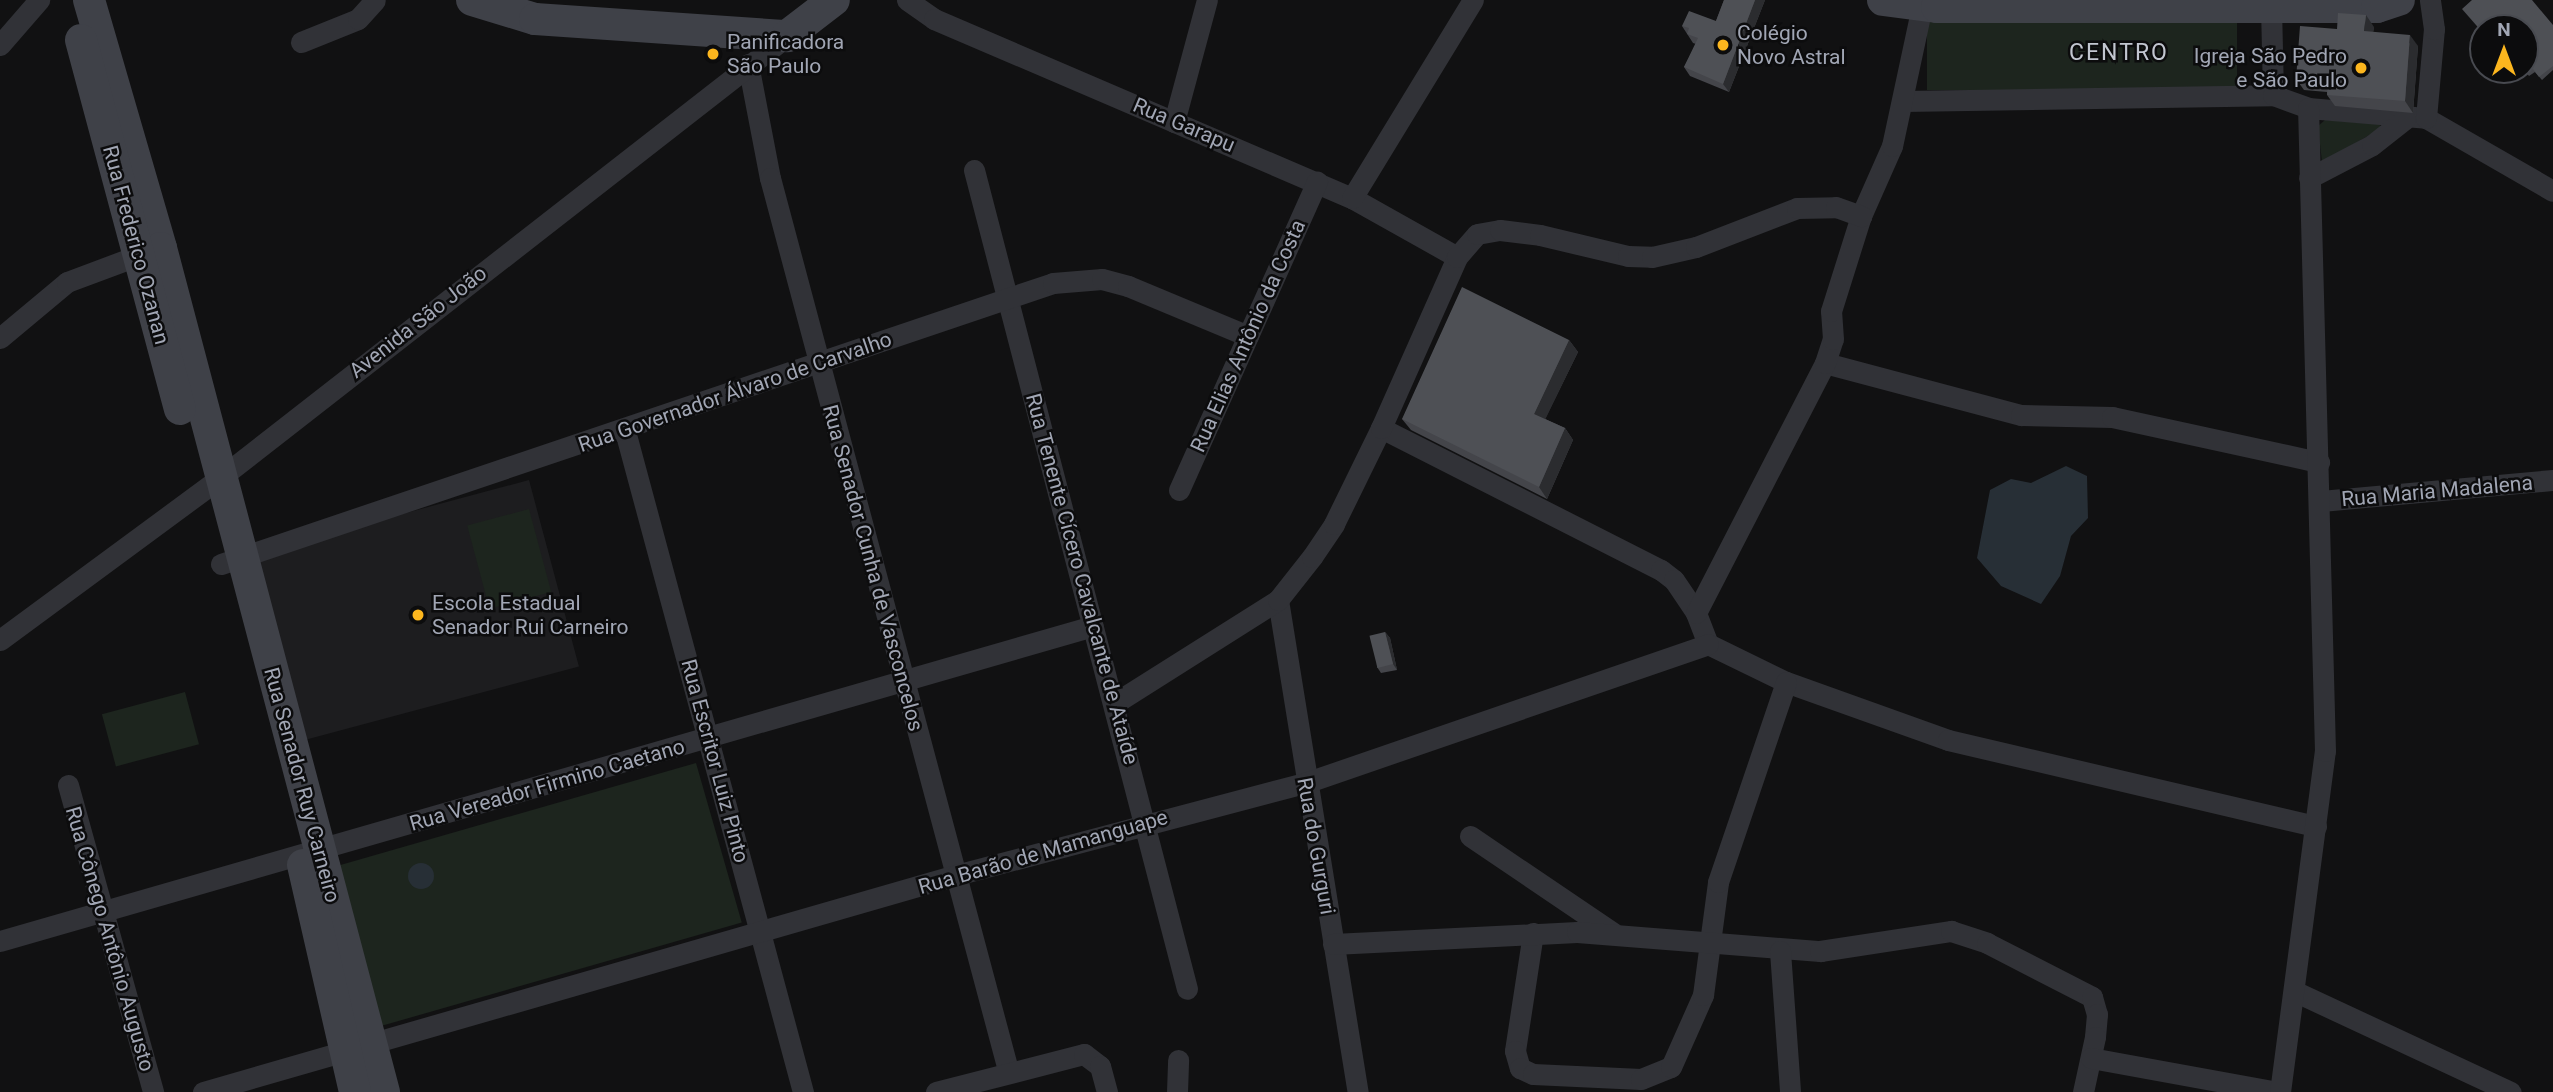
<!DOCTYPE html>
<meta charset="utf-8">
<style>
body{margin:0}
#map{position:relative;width:2553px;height:1092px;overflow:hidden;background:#111112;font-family:Roboto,sans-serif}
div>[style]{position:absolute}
.built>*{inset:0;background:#1d1d1f;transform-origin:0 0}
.green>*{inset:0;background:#1d251e;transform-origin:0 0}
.water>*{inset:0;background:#272f36}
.round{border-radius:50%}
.street>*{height:21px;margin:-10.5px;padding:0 10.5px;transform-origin:10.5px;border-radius:10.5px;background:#313237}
.secondary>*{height:32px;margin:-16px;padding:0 16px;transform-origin:16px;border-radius:16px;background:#3f4148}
.wall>*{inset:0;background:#44454a}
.shaded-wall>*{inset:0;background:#2b2c2f}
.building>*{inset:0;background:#4e5055;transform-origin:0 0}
.dots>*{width:19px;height:19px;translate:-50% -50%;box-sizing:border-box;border:4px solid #0c0c0d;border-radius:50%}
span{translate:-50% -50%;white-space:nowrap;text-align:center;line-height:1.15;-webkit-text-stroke:5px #0c0c0d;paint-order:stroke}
.poi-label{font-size:21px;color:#a1a6b4}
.left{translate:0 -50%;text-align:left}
.right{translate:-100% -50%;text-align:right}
.street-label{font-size:21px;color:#a1a6b4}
.neighbourhood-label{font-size:23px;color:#c2c6d0;letter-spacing:2px}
.north{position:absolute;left:2469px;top:14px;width:70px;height:70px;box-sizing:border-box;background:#0c0c0d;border:2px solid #484a50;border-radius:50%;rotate:0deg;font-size:19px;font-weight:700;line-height:28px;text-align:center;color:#a1a6b4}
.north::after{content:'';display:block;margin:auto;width:24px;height:32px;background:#fcb61e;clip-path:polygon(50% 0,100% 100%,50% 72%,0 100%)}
</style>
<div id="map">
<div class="built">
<i style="left:529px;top:480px;width:193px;height:283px;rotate:75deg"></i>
</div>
<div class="green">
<i style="left:2237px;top:13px;width:77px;height:310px;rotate:90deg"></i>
<i style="clip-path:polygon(2325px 120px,2379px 124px,2382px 128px,2322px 162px,2318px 126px)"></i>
<i style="left:529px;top:509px;width:86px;height:64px;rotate:75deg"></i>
<i style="left:185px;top:692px;width:54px;height:86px;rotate:75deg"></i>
<i style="left:696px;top:763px;width:166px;height:378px;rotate:74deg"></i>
</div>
<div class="water">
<i style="clip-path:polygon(2066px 466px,2087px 476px,2088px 518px,2071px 536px,2060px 576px,2041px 604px,2001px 586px,1977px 558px,1990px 490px,2011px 479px,2031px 483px)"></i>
<i class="round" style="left:408px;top:863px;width:26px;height:26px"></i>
</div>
<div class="street">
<i style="left:907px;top:0;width:33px;rotate:35deg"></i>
<i style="left:934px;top:19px;width:455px;rotate:23.2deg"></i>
<i style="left:1352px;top:198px;width:120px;rotate:29.3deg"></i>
<i style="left:2271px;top:6px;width:89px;rotate:88.7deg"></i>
<i style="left:301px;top:42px;width:61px;rotate:-22deg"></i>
<i style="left:358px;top:19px;width:25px;rotate:-48deg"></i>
<i style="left:0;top:45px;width:60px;rotate:-49.1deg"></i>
<i style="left:748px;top:64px;width:116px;rotate:79.1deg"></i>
<i style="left:770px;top:178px;width:923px;rotate:75.06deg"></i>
<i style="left:1903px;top:101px;width:370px;rotate:-0.9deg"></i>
<i style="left:2273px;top:95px;width:37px;rotate:20deg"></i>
<i style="left:2308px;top:108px;width:118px;rotate:4.8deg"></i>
<i style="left:2426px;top:118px;width:146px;rotate:29.9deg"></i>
<i style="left:2426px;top:118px;width:89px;rotate:-84.9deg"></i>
<i style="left:2434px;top:29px;width:29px;rotate:-98deg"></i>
<i style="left:1174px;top:122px;width:126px;rotate:-74.9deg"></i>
<i style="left:974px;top:170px;width:846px;rotate:75.42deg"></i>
<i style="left:2309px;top:178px;width:71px;rotate:-27.6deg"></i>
<i style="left:2372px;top:145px;width:42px;rotate:-38.2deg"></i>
<i style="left:1352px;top:198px;width:232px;rotate:-58.6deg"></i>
<i style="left:0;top:338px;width:87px;rotate:-39.9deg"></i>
<i style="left:67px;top:282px;width:89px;rotate:-20.5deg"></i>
<i style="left:1825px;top:363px;width:203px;rotate:14.9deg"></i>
<i style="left:2021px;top:415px;width:91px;rotate:1.3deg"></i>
<i style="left:2112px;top:417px;width:212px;rotate:12.3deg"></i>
<i style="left:1381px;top:428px;width:314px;rotate:26.9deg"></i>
<i style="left:1661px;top:570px;width:16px;rotate:38deg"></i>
<i style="left:1674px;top:580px;width:40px;rotate:56deg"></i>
<i style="left:1696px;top:613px;width:33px;rotate:69deg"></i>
<i style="left:1708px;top:644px;width:87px;rotate:26deg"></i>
<i style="left:1786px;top:682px;width:172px;rotate:19.7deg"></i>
<i style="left:1948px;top:740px;width:378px;rotate:13.2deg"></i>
<i style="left:625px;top:431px;width:685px;rotate:74.93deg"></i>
<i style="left:1179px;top:490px;width:338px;rotate:-65.9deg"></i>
<i style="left:2321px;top:501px;width:233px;rotate:-5.2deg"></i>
<i style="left:221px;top:564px;width:878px;rotate:-18.66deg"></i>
<i style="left:1053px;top:283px;width:49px;rotate:-4.7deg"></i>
<i style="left:1102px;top:279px;width:27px;rotate:15deg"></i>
<i style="left:1128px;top:286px;width:130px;rotate:22.6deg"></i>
<i style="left:1278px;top:600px;width:498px;rotate:80.8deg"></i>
<i style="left:1696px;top:613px;width:281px;rotate:-62.7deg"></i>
<i style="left:1825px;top:363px;width:25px;rotate:-72deg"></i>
<i style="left:1833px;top:339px;width:28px;rotate:-94deg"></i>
<i style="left:1831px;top:311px;width:100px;rotate:-72.5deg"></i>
<i style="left:1861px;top:216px;width:77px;rotate:-66.1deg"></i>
<i style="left:1892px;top:146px;width:143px;rotate:-77.9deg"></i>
<i style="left:0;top:640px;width:273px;rotate:-36.4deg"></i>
<i style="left:220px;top:478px;width:719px;rotate:-37.94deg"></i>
<i style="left:1115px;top:703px;width:193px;rotate:-32.3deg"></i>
<i style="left:1278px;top:600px;width:55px;rotate:-51.7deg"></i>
<i style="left:1312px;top:557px;width:40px;rotate:-56deg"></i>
<i style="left:1334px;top:524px;width:107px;rotate:-63.9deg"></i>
<i style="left:1381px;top:428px;width:187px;rotate:-66deg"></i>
<i style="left:1457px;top:257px;width:30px;rotate:-49deg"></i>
<i style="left:1477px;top:234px;width:23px;rotate:-10deg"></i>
<i style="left:1500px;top:230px;width:40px;rotate:7.1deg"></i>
<i style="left:1540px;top:235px;width:90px;rotate:13.4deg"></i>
<i style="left:1628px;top:256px;width:24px;rotate:2deg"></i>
<i style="left:1652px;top:257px;width:45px;rotate:-12.8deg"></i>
<i style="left:1696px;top:247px;width:108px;rotate:-21.1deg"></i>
<i style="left:1797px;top:208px;width:39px;rotate:-1deg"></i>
<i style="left:1836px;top:207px;width:27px;rotate:20deg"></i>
<i style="left:68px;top:785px;width:319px;rotate:74.5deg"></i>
<i style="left:1470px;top:836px;width:173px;rotate:34.1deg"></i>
<i style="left:1533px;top:933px;width:119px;rotate:98.7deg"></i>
<i style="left:1515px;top:1051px;width:18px;rotate:74deg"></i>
<i style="left:1520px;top:1068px;width:14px;rotate:25deg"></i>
<i style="left:1533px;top:1074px;width:108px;rotate:2.7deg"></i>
<i style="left:1641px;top:1079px;width:32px;rotate:-22deg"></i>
<i style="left:1671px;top:1067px;width:79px;rotate:-66deg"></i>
<i style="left:1703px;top:995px;width:114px;rotate:-82.4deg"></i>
<i style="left:1718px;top:882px;width:211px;rotate:-71.2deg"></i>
<i style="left:0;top:941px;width:1137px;rotate:-16.08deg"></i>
<i style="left:1333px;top:944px;width:244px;rotate:-2.8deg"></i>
<i style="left:1577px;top:932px;width:244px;rotate:4.5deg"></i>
<i style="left:1820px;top:951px;width:133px;rotate:-8.7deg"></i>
<i style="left:1951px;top:931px;width:38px;rotate:18deg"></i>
<i style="left:1987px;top:943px;width:118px;rotate:27.2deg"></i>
<i style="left:2092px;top:997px;width:18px;rotate:74deg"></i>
<i style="left:2097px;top:1014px;width:23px;rotate:95deg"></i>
<i style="left:2095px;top:1037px;width:56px;rotate:102.3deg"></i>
<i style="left:1780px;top:951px;width:141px;rotate:85.9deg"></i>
<i style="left:2294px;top:991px;width:239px;rotate:25deg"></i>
<i style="left:2091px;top:1058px;width:190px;rotate:10.3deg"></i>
<i style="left:203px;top:1092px;width:784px;rotate:-16.08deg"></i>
<i style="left:956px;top:875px;width:361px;rotate:-14.8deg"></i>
<i style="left:1305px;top:783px;width:426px;rotate:-19deg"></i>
<i style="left:936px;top:1092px;width:153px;rotate:-14.4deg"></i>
<i style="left:1084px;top:1054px;width:20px;rotate:37deg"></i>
<i style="left:1100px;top:1066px;width:27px;rotate:75deg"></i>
<i style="left:1177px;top:1092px;width:32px;rotate:-88deg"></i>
<i style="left:2280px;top:1092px;width:344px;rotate:-82.5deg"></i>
<i style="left:2325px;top:751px;width:643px;rotate:-91.51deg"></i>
</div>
<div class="secondary">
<i style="left:89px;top:0;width:258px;rotate:73.8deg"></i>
<i style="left:161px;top:248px;width:873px;rotate:75.2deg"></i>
<i style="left:472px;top:0;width:66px;rotate:16.8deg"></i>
<i style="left:535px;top:19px;width:253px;rotate:3.9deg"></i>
<i style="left:787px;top:36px;width:59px;rotate:-37.5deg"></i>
<i style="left:1883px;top:0;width:54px;rotate:7.4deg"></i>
<i style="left:1937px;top:7px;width:440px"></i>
<i style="left:2377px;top:7px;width:23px;rotate:-18deg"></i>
<i style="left:81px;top:40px;width:382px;rotate:75deg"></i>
<i style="left:303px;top:865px;width:233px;rotate:77.1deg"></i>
</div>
<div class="wall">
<i style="clip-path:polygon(1724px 0,1765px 0,1729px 92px,1690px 76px,1684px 67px,1696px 44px,1693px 43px,1682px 26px,1716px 21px)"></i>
<i style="clip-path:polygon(2553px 25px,2553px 70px,2542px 80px,2535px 72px,2529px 76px,2524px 70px)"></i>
<i style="clip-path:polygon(2374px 27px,2373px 32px,2418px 46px,2413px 113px,2335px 106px,2327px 95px,2327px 92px,2304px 90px,2296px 79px)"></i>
<i style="clip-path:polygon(1569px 340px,1578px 352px,1545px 419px,1565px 428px,1573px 440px,1547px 499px,1411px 430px,1402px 419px)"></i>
<i style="clip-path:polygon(1385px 632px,1390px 638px,1397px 670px,1381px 673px,1377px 667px)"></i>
</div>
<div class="shaded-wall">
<i style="clip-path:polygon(1755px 0,1765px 0,1729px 92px,1723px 84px)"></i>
<i style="clip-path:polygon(2366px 15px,2374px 27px,2372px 43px,2364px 31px)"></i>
<i style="clip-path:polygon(2410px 35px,2418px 46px,2413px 113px,2405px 101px)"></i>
<i style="clip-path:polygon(1569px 340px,1578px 352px,1542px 426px,1534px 414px)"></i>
<i style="clip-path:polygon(1565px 428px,1573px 440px,1547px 499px,1539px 487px)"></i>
<i style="clip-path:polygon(1385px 632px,1390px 638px,1397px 670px,1393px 664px)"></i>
</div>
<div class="building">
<i style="clip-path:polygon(1724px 0,1755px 0,1723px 84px,1684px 67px,1698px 38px,1687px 34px,1689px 28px,1682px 26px,1689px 11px,1716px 21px)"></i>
<i style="clip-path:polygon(2472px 0,2532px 0,2553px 25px,2553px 66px,2539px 77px,2533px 69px,2527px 73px,2524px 70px,2525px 70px,2525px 28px,2483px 28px,2483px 33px,2462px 9px)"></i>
<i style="clip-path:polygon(2338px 13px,2366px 15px,2364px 31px,2410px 35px,2405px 101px,2327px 95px,2328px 81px,2296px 79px,2300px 26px,2337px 29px)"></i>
<i style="clip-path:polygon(1462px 287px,1569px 340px,1534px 414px,1565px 428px,1539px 487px,1402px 419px)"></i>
<i style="left:1385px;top:632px;width:33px;height:16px;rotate:76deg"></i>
</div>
<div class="dots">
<i style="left:1723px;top:45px;background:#fcb61e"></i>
<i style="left:713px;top:54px;background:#fcb61e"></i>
<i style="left:2361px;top:68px;background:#fcb61e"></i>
<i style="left:418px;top:615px;background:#fcb61e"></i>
</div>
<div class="poi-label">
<span class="left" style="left:1737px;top:45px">Colégio<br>Novo Astral</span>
<span class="left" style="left:727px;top:54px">Panificadora<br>São Paulo</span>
<span class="right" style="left:2347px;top:68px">Igreja São Pedro<br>e São Paulo</span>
<span class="left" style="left:432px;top:615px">Escola Estadual<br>Senador Rui Carneiro</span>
</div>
<div class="street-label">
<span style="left:1184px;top:125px;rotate:23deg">Rua Garapu</span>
<span style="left:136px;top:245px;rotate:75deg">Rua Frederico Ozanan</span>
<span style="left:418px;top:322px;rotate:-38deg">Avenida São João</span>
<span style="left:1248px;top:336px;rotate:-66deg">Rua Elias Antônio da Costa</span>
<span style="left:735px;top:392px;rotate:-19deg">Rua Governador Álvaro de Carvalho</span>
<span style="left:2437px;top:491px;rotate:-5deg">Rua Maria Madalena</span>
<span style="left:873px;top:568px;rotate:75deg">Rua Senador Cunha de Vasconcelos</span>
<span style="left:1082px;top:579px;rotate:75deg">Rua Tenente Cícero Cavalcante de Ataíde</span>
<span style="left:715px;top:761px;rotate:75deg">Rua Escritor Luiz Pinto</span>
<span style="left:302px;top:785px;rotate:75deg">Rua Senador Ruy Carneiro</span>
<span style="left:547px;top:785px;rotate:-16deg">Rua Vereador Firmino Caetano</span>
<span style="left:1316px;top:846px;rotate:80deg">Rua do Gurguri</span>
<span style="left:1043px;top:852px;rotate:-16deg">Rua Barão de Mamanguape</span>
<span style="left:110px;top:939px;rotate:74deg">Rua Cônego Antônio Augusto</span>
</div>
<div class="neighbourhood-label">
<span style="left:2119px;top:53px">CENTRO</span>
</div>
<div class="north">N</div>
</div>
